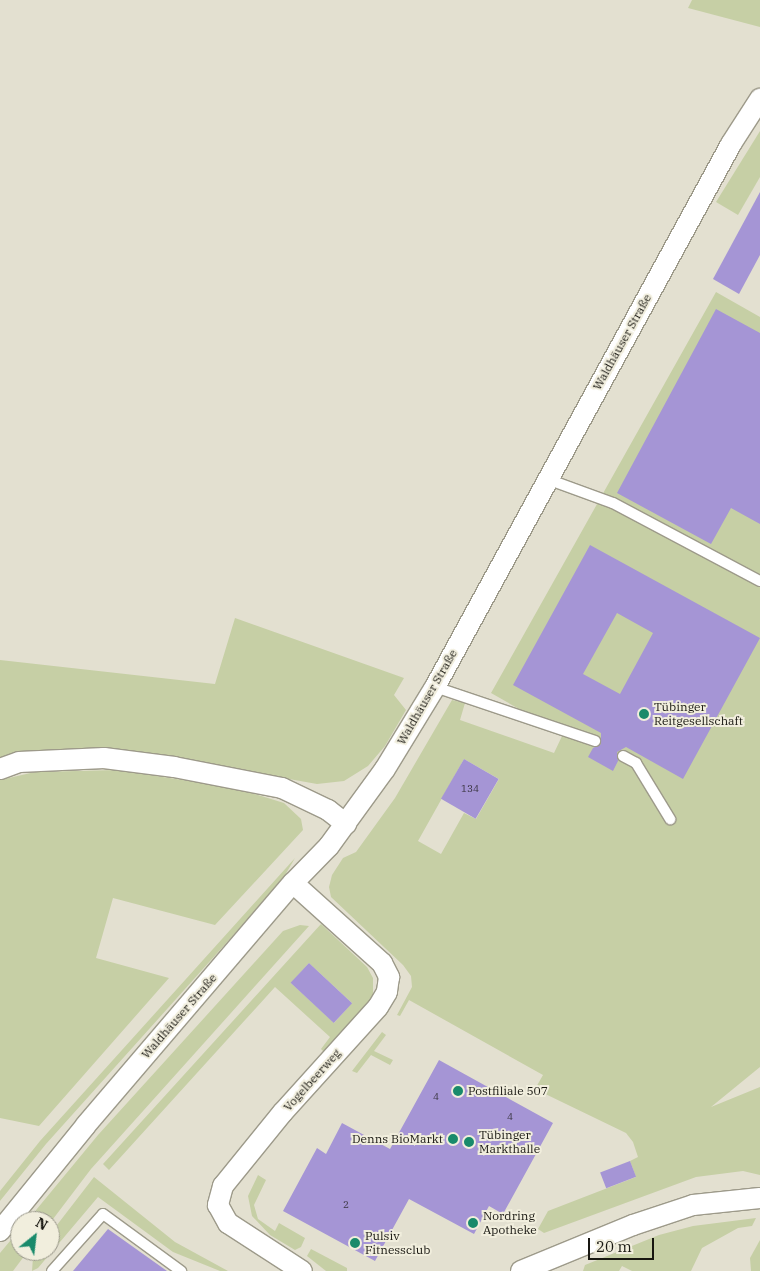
<!DOCTYPE html>
<meta charset="utf-8">
<style>
body{margin:0}
#map{position:relative;width:760px;height:1271px;overflow:hidden;background:#e3e0d0;font-family:"IBM Plex Serif",serif}
div>[style]{position:absolute}
.green>*{inset:0;background:#c6cfa5}
.building>*{inset:0;background:#a595d5;transform-origin:0 0}
.roads{filter:drop-shadow(1px 0 #9d9a8a) drop-shadow(-1px 0 #9d9a8a) drop-shadow(0 1px #9d9a8a) drop-shadow(0 -1px #9d9a8a)}
.lane>*{height:10px;margin:-5px;padding:0 5px;transform-origin:5px;border-radius:5px;background:#fff}
.street>*{height:20px;margin:-10px;padding:0 10px;transform-origin:10px;border-radius:10px;background:#fff}
.dots>*{width:14px;height:14px;translate:-50% -50%;box-sizing:border-box;border:2px solid #f1eedd;border-radius:50%}
span{translate:-50% -50%;white-space:nowrap;text-align:center;line-height:1.15;-webkit-text-stroke:4px #f1eedd;paint-order:stroke}
.number-label{font-size:10px;color:#3b3642}
.number-label span{-webkit-text-stroke-width:0}
.street-label{font-size:12px;color:#181711}
.poi-label{font-size:12px;color:#181711}
.left{translate:0 -50%;text-align:left}
.right{translate:-100% -50%;text-align:right}
.north{position:absolute;left:10px;top:1211px;width:50px;height:50px;box-sizing:border-box;background:#f1eedd;border:1px solid #9a988b;border-radius:50%;rotate:29deg;font-size:14px;font-weight:700;line-height:20px;text-align:center;color:#181711}
.north::after{content:'';display:block;margin:auto;width:18px;height:22px;background:#198a6b;clip-path:polygon(50% 0,100% 100%,50% 72%,0 100%)}
.scale{position:absolute;left:588px;top:1238px;width:66px;height:22px;box-sizing:border-box;border:2px solid #181711;border-top:0;padding-left:6px;font-size:15px;line-height:18px;white-space:nowrap;color:#181711;-webkit-text-stroke:4px #f1eedd;paint-order:stroke}
</style>
<div id="map">
<div class="green">
<i style="clip-path:polygon(692px 0,760px 0,760px 27px,688px 8px)"></i>
<i style="clip-path:polygon(760px 131px,760px 177px,738px 215px,716px 202px)"></i>
<i style="clip-path:polygon(evenodd,716px 292px,760px 317px,760px 1067px,711px 1107px,760px 1087px,760px 1175px,743px 1171px,696px 1177px,544px 1233px,538px 1229px,548px 1211px,636px 1177px,630px 1161px,638px 1157px,633px 1142px,626px 1133px,535px 1089px,543px 1075px,409px 1000px,400px 1016px,397px 1015px,412px 987px,411px 976px,403px 965px,331px 897px,329px 887px,332px 875px,343px 858px,356px 852px,395px 798px,452px 700px,465px 703px,460px 720px,554px 753px,563px 734px,491px 693px,716px 292px,464px 759px,499px 779px,476px 819px,464px 813px,441px 854px,418px 841px,464px 759px)"></i>
<i style="clip-path:polygon(235px 618px,404px 678px,394px 695px,406px 710px,385px 746px,368px 766px,344px 781px,317px 784px,183px 760px,0 760px,0 660px,215px 684px)"></i>
<i style="clip-path:polygon(117px 770px,235px 788px,284px 803px,301px 819px,303px 830px,215px 925px,113px 898px,96px 958px,169px 978px,39px 1126px,0 1118px,0 780px,35px 772px)"></i>
<i style="clip-path:polygon(295px 858px,281px 882px,46px 1144px,0 1201px,0 1191px,40px 1141px)"></i>
<i style="clip-path:polygon(evenodd,321px 924px,367px 967px,373px 978px,373px 998px,325px 1053px,321px 1049px,330px 1037px,275px 987px,109px 1170px,103px 1164px,321px 924px,309px 963px,352px 1003px,334px 1023px,291px 983px,309px 963px)"></i>
<i style="clip-path:polygon(300px 925px,309px 926px,91px 1169px,50px 1223px,27px 1221px,98px 1135px,283px 931px)"></i>
<i style="clip-path:polygon(382px 1032px,386px 1035px,374px 1051px,393px 1060px,390px 1065px,371px 1055px,357px 1073px,352px 1071px)"></i>
<i style="clip-path:polygon(258px 1175px,266px 1180px,254px 1205px,258px 1219px,275px 1231px,279px 1223px,305px 1238px,301px 1247px,295px 1250px,270px 1235px,252px 1216px,248px 1196px)"></i>
<i style="clip-path:polygon(94px 1177px,175px 1242px,228px 1271px,220px 1271px,173px 1252px,98px 1197px,38px 1268px,32px 1271px,33px 1257px,37px 1251px,50px 1251px,50px 1234px)"></i>
<i style="clip-path:polygon(756px 1218px,752px 1226px,738px 1228px,702px 1248px,691px 1271px,632px 1271px,622px 1266px,619px 1271px,583px 1271px,585px 1265px,659px 1235px,693px 1226px)"></i>
<i style="clip-path:polygon(20px 1229px,20px 1251px,28px 1251px,13px 1271px,0 1271px,0 1253px)"></i>
<i style="clip-path:polygon(760px 1240px,760px 1271px,751px 1271px,750px 1258px)"></i>
<i style="clip-path:polygon(311px 1249px,347px 1268px,347px 1271px,326px 1271px,307px 1256px)"></i>
</div>
<div class="building">
<i style="clip-path:polygon(760px 192px,760px 255px,739px 294px,713px 279px)"></i>
<i style="clip-path:polygon(716px 309px,760px 333px,760px 524px,731px 508px,711px 544px,617px 493px)"></i>
<i style="clip-path:polygon(evenodd,590px 545px,760px 638px,683px 779px,626px 747px,617px 752px,618px 761px,613px 771px,588px 757px,593px 748px,601px 744px,601px 733px,513px 685px,590px 545px,617px 613px,653px 633px,620px 694px,583px 674px,617px 613px)"></i>
<i style="left:464px;top:759px;width:40px;height:46px;rotate:30deg"></i>
<i style="left:309px;top:963px;width:59px;height:27px;rotate:43deg"></i>
<i style="clip-path:polygon(439px 1060px,553px 1123px,503px 1214px,489px 1206px,474px 1234px,409px 1199px,375px 1261px,283px 1211px,317px 1148px,326px 1154px,342px 1123px,390px 1149px)"></i>
<i style="left:630px;top:1161px;width:17px;height:32px;rotate:69deg"></i>
<i style="clip-path:polygon(108px 1229px,167px 1271px,73px 1271px)"></i>
</div>
<div class="roads">
<div class="lane">
<i style="left:547px;top:479px;width:70px;rotate:20deg"></i>
<i style="left:613px;top:503px;width:166px;rotate:28deg"></i>
<i style="left:435px;top:687px;width:169px;rotate:18.6deg"></i>
<i style="left:623px;top:756px;width:15px;rotate:28deg"></i>
<i style="left:636px;top:763px;width:66px;rotate:58.7deg"></i>
<i style="left:52px;top:1271px;width:76px;rotate:-48.2deg"></i>
<i style="left:103px;top:1214px;width:97px;rotate:36.2deg"></i>
</div>
<div class="street">
<i style="left:0;top:769px;width:20px;rotate:-20deg"></i>
<i style="left:19px;top:762px;width:85px;rotate:-2.7deg"></i>
<i style="left:104px;top:758px;width:71px;rotate:7.3deg"></i>
<i style="left:174px;top:767px;width:110px;rotate:11deg"></i>
<i style="left:282px;top:788px;width:51px;rotate:25.6deg"></i>
<i style="left:328px;top:810px;width:23px;rotate:38deg"></i>
<i style="left:293px;top:883px;width:120px;rotate:42deg"></i>
<i style="left:382px;top:963px;width:16px;rotate:63deg"></i>
<i style="left:389px;top:977px;width:15px;rotate:98deg"></i>
<i style="left:387px;top:992px;width:17px;rotate:121deg"></i>
<i style="left:378px;top:1007px;width:142px;rotate:132.1deg"></i>
<i style="left:283px;top:1112px;width:95px;rotate:129deg"></i>
<i style="left:223px;top:1186px;width:20px;rotate:105deg"></i>
<i style="left:218px;top:1205px;width:21px;rotate:61deg"></i>
<i style="left:228px;top:1223px;width:88px;rotate:33deg"></i>
<i style="left:0;top:1231px;width:136px;rotate:-50.9deg"></i>
<i style="left:86px;top:1125px;width:318px;rotate:-49.5deg"></i>
<i style="left:293px;top:883px;width:52px;rotate:-45.8deg"></i>
<i style="left:329px;top:846px;width:95px;rotate:-54deg"></i>
<i style="left:385px;top:769px;width:96px;rotate:-58.6deg"></i>
<i style="left:435px;top:687px;width:618px;rotate:-61.4deg"></i>
<i style="left:731px;top:144px;width:54px;rotate:-57.2deg"></i>
<i style="left:521px;top:1271px;width:121px;rotate:-22.3deg"></i>
<i style="left:633px;top:1225px;width:63px;rotate:-18.4deg"></i>
<i style="left:693px;top:1205px;width:67px;rotate:-6deg"></i>
</div>
</div>
<div class="dots">
<i style="left:644px;top:714px;background:#198a6b"></i>
<i style="left:458px;top:1091px;background:#198a6b"></i>
<i style="left:453px;top:1139px;background:#198a6b"></i>
<i style="left:469px;top:1142px;background:#198a6b"></i>
<i style="left:473px;top:1223px;background:#198a6b"></i>
<i style="left:355px;top:1243px;background:#198a6b"></i>
</div>
<div class="number-label">
<span style="left:470px;top:789px">134</span>
<span style="left:436px;top:1097px">4</span>
<span style="left:510px;top:1117px">4</span>
<span style="left:346px;top:1205px">2</span>
</div>
<div class="street-label">
<span style="left:622px;top:342px;rotate:-61deg">Waldhäuser Straße</span>
<span style="left:427px;top:697px;rotate:-60deg">Waldhäuser Straße</span>
<span style="left:179px;top:1016px;rotate:-49deg">Waldhäuser Straße</span>
<span style="left:312px;top:1080px;rotate:-48deg">Vogelbeerweg</span>
</div>
<div class="poi-label">
<span class="left" style="left:654px;top:714px">Tübinger<br>Reitgesellschaft</span>
<span class="left" style="left:468px;top:1091px">Postfiliale 507</span>
<span class="left" style="left:479px;top:1142px">Tübinger<br>Markthalle</span>
<span class="right" style="left:443px;top:1139px">Denns BioMarkt</span>
<span class="left" style="left:483px;top:1223px">Nordring<br>Apotheke</span>
<span class="left" style="left:365px;top:1243px">Pulsiv<br>Fitnessclub</span>
</div>
<div class="north">N</div>
<div class="scale">20 m</div>
</div>
